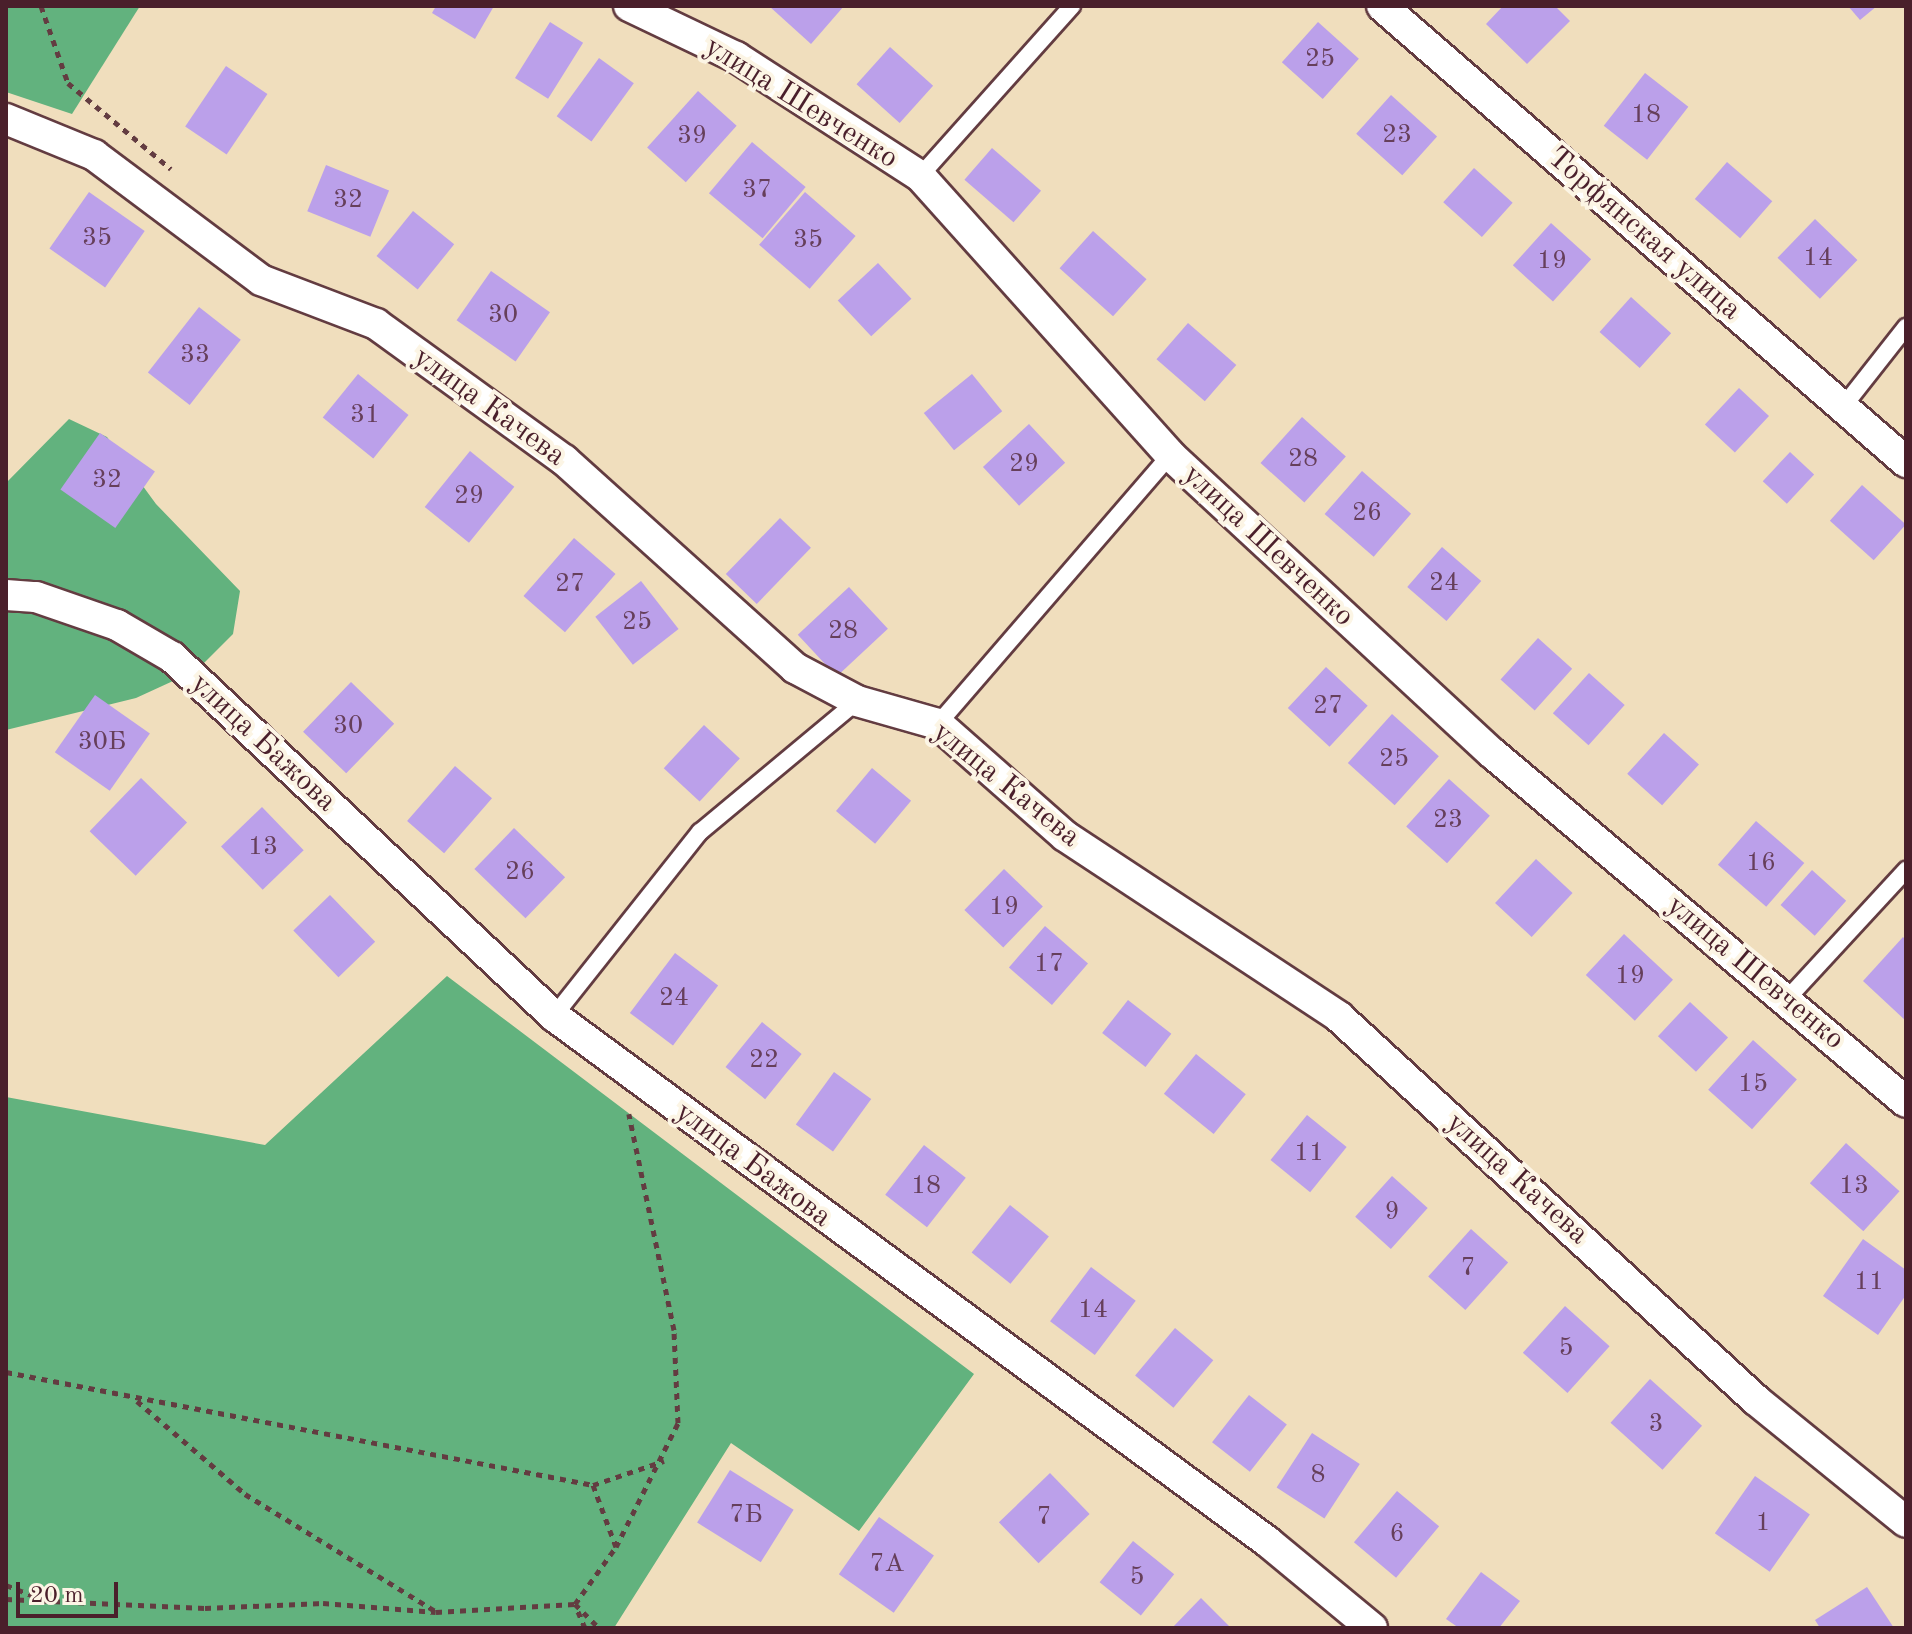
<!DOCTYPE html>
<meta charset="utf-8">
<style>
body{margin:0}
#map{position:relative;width:1912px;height:1634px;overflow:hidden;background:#f0debd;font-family:"Old Standard TT",serif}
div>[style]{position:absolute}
.forest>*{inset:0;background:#62b27e}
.building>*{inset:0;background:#bba0ea;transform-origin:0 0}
.path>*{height:5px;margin-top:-2.5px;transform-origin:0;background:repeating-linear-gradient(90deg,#633c41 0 6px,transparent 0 12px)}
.roads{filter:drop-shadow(2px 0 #633c41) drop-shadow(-2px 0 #633c41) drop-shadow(0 2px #633c41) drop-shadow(0 -2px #633c41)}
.lane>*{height:16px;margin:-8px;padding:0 8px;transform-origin:8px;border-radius:8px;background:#fff}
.street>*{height:30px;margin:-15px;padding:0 15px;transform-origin:15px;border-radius:15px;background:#fff}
span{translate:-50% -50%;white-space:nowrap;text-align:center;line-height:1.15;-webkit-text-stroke:8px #fcf5e5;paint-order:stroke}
.number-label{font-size:26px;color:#663f5b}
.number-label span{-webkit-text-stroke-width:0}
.street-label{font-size:30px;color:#4a1f2b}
.frame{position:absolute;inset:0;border:8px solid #4a1f2b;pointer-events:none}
.scale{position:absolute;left:16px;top:1582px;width:102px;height:36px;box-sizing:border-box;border:4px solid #4a1f2b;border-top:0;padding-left:10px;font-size:24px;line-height:28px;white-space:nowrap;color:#4a1f2b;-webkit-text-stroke:6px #fcf5e5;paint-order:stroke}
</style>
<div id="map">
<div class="forest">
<i style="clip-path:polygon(6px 6px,140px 6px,72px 114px,6px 92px)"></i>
<i style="clip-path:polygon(69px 419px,107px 437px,156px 504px,240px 591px,233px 634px,197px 670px,136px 698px,6px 730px,6px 483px)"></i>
<i style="clip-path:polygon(447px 976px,974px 1374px,859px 1531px,731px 1443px,614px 1628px,6px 1628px,6px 1097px,265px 1145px)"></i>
</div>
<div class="building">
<i style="clip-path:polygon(436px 6px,494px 6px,475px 39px,432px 13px)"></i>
<i style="clip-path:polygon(769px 6px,844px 6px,811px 44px)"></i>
<i style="clip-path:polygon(1503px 6px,1555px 6px,1570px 21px,1527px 64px,1486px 24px)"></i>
<i style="clip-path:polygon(1848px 6px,1877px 6px,1860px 20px)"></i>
<i style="left:550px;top:22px;width:39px;height:66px;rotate:32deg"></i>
<i style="left:1318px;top:22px;width:55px;height:54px;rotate:42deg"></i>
<i style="left:890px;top:47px;width:58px;height:50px;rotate:42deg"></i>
<i style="left:599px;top:58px;width:43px;height:72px;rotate:36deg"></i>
<i style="left:226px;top:66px;width:50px;height:73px;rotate:34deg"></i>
<i style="left:1645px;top:73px;width:55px;height:67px;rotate:38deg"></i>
<i style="left:698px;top:91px;width:52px;height:76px;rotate:42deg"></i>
<i style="left:1391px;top:95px;width:62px;height:52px;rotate:42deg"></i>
<i style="left:752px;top:142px;width:70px;height:67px;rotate:40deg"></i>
<i style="left:992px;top:148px;width:65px;height:42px;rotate:41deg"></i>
<i style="left:1727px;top:162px;width:60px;height:49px;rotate:41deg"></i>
<i style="left:326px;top:165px;width:68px;height:50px;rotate:22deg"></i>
<i style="left:1474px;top:168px;width:52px;height:46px;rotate:42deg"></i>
<i style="left:89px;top:192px;width:68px;height:69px;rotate:35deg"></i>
<i style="left:805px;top:192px;width:67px;height:70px;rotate:41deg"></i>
<i style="left:413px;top:211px;width:53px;height:58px;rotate:39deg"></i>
<i style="left:1815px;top:219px;width:59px;height:54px;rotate:44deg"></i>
<i style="left:1551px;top:223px;width:54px;height:57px;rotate:42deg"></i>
<i style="left:1093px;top:231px;width:72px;height:50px;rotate:42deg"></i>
<i style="left:878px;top:263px;width:49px;height:55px;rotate:47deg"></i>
<i style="left:491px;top:271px;width:72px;height:60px;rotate:35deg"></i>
<i style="left:1631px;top:297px;width:54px;height:47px;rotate:42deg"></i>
<i style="left:199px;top:307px;width:53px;height:83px;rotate:38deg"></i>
<i style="left:1188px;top:323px;width:64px;height:48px;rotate:41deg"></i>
<i style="left:358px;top:374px;width:65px;height:56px;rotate:39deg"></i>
<i style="left:972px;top:374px;width:48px;height:62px;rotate:51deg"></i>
<i style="left:1739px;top:388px;width:41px;height:50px;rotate:43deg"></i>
<i style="left:1302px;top:417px;width:59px;height:62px;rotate:42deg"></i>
<i style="left:1029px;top:424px;width:53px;height:63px;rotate:47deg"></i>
<i style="left:100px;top:433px;width:67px;height:69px;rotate:35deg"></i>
<i style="left:470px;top:451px;width:57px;height:72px;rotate:39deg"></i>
<i style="left:1790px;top:452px;width:33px;height:40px;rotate:43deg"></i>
<i style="left:1362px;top:471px;width:65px;height:57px;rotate:41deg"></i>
<i style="left:1862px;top:485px;width:59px;height:48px;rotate:42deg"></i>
<i style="left:780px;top:518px;width:43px;height:78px;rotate:44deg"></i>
<i style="left:574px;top:538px;width:55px;height:77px;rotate:41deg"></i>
<i style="left:1442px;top:547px;width:52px;height:53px;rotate:41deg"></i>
<i style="left:641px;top:581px;width:61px;height:58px;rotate:52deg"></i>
<i style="left:849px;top:587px;width:57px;height:70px;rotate:47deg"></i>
<i style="left:1538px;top:638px;width:46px;height:56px;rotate:42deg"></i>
<i style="left:1326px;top:667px;width:57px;height:56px;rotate:43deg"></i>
<i style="left:1589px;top:673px;width:48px;height:54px;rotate:42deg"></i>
<i style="left:351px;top:682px;width:60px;height:69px;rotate:44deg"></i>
<i style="left:95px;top:695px;width:67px;height:70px;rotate:35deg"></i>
<i style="left:1392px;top:714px;width:63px;height:66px;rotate:42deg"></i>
<i style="left:704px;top:725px;width:49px;height:59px;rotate:43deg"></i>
<i style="left:1664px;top:733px;width:47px;height:55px;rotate:42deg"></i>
<i style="left:455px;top:766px;width:49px;height:73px;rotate:41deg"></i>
<i style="left:872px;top:768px;width:51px;height:56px;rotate:40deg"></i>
<i style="left:141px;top:778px;width:64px;height:74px;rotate:44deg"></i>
<i style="left:1449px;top:779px;width:55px;height:64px;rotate:42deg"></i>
<i style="left:262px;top:807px;width:60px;height:57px;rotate:46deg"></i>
<i style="left:1756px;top:821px;width:64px;height:58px;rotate:41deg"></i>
<i style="left:514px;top:828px;width:71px;height:57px;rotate:44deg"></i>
<i style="left:1536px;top:859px;width:50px;height:60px;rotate:43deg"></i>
<i style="left:1004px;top:869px;width:54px;height:57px;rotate:44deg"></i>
<i style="left:1812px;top:870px;width:46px;height:47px;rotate:42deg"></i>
<i style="left:330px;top:895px;width:65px;height:51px;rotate:46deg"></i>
<i style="left:1045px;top:926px;width:57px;height:55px;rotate:41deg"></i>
<i style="left:1624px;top:934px;width:67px;height:56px;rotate:43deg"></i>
<i style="clip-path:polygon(1903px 937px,1906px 940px,1906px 1021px,1863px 981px)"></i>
<i style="left:675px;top:953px;width:54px;height:75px;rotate:37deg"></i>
<i style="left:1128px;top:1000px;width:55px;height:42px;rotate:38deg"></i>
<i style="left:1690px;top:1002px;width:52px;height:47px;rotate:43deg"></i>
<i style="left:762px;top:1022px;width:51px;height:58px;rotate:39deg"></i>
<i style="left:1753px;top:1040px;width:59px;height:67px;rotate:42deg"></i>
<i style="left:1196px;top:1054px;width:64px;height:51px;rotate:39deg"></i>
<i style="left:834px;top:1072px;width:46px;height:65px;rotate:36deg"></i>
<i style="left:1307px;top:1115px;width:51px;height:58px;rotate:39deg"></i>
<i style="left:1846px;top:1143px;width:72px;height:54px;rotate:42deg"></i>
<i style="left:924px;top:1145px;width:53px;height:63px;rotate:38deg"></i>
<i style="left:1392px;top:1176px;width:48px;height:55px;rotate:42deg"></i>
<i style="left:1010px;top:1205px;width:50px;height:61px;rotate:39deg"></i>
<i style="left:1471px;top:1229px;width:50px;height:64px;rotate:42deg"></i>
<i style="clip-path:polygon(1863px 1239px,1906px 1270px,1906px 1295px,1878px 1335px,1823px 1296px)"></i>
<i style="left:1091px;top:1267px;width:56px;height:68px;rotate:37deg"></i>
<i style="left:1565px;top:1306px;width:60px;height:63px;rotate:42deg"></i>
<i style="left:1175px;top:1328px;width:50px;height:62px;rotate:40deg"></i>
<i style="left:1650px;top:1379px;width:70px;height:59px;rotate:42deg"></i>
<i style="left:1249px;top:1395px;width:48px;height:60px;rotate:38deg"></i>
<i style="left:1312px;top:1433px;width:57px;height:65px;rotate:33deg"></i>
<i style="left:730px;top:1470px;width:75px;height:62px;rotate:32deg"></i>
<i style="left:1050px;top:1473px;width:57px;height:71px;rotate:46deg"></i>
<i style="left:1755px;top:1476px;width:67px;height:70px;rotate:35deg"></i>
<i style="left:1397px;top:1491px;width:55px;height:67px;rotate:40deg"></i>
<i style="left:879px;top:1517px;width:67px;height:70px;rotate:35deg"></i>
<i style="left:1133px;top:1541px;width:53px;height:53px;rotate:39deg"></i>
<i style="clip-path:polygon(1481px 1572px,1520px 1601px,1499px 1628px,1459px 1628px,1446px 1619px)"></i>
<i style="clip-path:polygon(1867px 1587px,1894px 1628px,1820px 1628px,1815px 1620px)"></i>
<i style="clip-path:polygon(1201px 1598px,1231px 1628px,1172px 1628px)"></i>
</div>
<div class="path">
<i style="left:41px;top:6px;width:82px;rotate:70.7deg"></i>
<i style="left:68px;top:83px;width:134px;rotate:39.9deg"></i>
<i style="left:6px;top:1372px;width:598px;rotate:10.9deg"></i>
<i style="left:593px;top:1485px;width:75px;rotate:-18.7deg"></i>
<i style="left:137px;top:1401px;width:143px;rotate:40.7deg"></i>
<i style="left:245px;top:1494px;width:223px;rotate:31.6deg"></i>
<i style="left:593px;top:1485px;width:66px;rotate:69.6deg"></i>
<i style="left:6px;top:1585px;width:41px;rotate:21.5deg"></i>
<i style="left:6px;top:1599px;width:199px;rotate:2.6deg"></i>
<i style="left:205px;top:1608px;width:118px;rotate:-2.4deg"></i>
<i style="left:323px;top:1603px;width:113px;rotate:4.6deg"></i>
<i style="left:436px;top:1612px;width:139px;rotate:-3.3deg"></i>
<i style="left:575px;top:1604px;width:34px;rotate:45deg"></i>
<i style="left:585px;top:1628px;width:26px;rotate:-113deg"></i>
<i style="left:575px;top:1604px;width:70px;rotate:-54.3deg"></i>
<i style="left:616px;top:1547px;width:139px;rotate:-63.4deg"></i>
<i style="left:678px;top:1423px;width:93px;rotate:-92.5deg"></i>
<i style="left:674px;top:1330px;width:221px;rotate:-101.8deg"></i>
</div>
<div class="roads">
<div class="lane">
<i style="left:920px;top:176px;width:228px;rotate:-48.2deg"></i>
<i style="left:1843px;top:407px;width:102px;rotate:-51.8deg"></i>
<i style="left:938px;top:724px;width:355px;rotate:-49.2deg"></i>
<i style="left:1787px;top:999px;width:176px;rotate:-47.3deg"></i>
<i style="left:554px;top:1016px;width:235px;rotate:-51.6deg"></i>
<i style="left:700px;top:832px;width:204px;rotate:-39.8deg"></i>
</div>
<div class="street">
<i style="left:629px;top:6px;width:119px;rotate:25.5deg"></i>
<i style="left:736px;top:57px;width:219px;rotate:32.9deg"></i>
<i style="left:920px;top:176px;width:375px;rotate:48.1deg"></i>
<i style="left:1170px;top:455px;width:439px;rotate:42.8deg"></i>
<i style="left:1492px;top:753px;width:541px;rotate:40.13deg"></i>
<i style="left:1382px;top:6px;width:695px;rotate:41.03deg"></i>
<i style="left:6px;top:119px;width:95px;rotate:22.2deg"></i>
<i style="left:94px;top:155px;width:209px;rotate:36.8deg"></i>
<i style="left:261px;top:280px;width:123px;rotate:20.9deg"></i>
<i style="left:376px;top:324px;width:232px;rotate:35.9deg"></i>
<i style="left:564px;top:460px;width:311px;rotate:42deg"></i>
<i style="left:795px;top:668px;width:70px;rotate:28deg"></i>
<i style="left:857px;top:701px;width:84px;rotate:15.9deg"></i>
<i style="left:938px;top:724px;width:169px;rotate:41.4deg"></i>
<i style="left:1065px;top:836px;width:328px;rotate:33.4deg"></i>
<i style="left:1339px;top:1017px;width:566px;rotate:42.57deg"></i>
<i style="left:1756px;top:1400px;width:193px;rotate:39.1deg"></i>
<i style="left:6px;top:595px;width:30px;rotate:4deg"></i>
<i style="left:36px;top:597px;width:86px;rotate:19.1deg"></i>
<i style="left:117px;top:625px;width:64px;rotate:30.2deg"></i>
<i style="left:172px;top:657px;width:524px;rotate:43.22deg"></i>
<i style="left:554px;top:1016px;width:887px;rotate:36.38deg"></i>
<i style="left:1268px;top:1542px;width:135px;rotate:39.6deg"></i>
</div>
</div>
<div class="number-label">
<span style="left:1320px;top:60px">25</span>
<span style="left:1646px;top:116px">18</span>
<span style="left:1397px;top:136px">23</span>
<span style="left:692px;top:137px">39</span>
<span style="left:757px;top:191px">37</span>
<span style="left:348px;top:201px">32</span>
<span style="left:97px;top:239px">35</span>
<span style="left:808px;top:241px">35</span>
<span style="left:1818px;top:259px">14</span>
<span style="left:1552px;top:262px">19</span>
<span style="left:503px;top:316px">30</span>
<span style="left:195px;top:356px">33</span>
<span style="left:365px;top:416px">31</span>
<span style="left:1303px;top:460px">28</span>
<span style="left:1024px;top:465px">29</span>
<span style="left:107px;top:481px">32</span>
<span style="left:469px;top:497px">29</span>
<span style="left:1367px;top:514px">26</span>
<span style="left:1444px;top:584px">24</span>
<span style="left:570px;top:585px">27</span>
<span style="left:637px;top:623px">25</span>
<span style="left:843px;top:632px">28</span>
<span style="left:1328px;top:707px">27</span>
<span style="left:348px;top:727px">30</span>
<span style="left:102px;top:743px">30Б</span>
<span style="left:1394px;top:760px">25</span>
<span style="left:1448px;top:821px">23</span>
<span style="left:263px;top:848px">13</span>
<span style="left:1761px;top:864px">16</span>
<span style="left:520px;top:873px">26</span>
<span style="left:1004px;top:908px">19</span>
<span style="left:1049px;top:965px">17</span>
<span style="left:1630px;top:977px">19</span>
<span style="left:674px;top:999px">24</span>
<span style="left:764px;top:1061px">22</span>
<span style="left:1753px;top:1085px">15</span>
<span style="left:1309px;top:1154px">11</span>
<span style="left:926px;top:1187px">18</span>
<span style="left:1854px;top:1187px">13</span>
<span style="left:1392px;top:1213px">9</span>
<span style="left:1468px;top:1269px">7</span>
<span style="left:1869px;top:1283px">11</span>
<span style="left:1093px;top:1311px">14</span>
<span style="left:1566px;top:1349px">5</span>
<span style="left:1656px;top:1425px">3</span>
<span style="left:1318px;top:1476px">8</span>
<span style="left:746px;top:1516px">7Б</span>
<span style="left:1044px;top:1518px">7</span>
<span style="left:1763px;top:1524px">1</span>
<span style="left:1397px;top:1535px">6</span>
<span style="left:887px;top:1565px">7А</span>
<span style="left:1137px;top:1578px">5</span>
</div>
<div class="street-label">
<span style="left:801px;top:103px;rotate:32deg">улица Шевченко</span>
<span style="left:1644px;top:234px;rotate:41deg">Торфянская улица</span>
<span style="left:489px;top:407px;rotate:36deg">улица Качева</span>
<span style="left:1268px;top:546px;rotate:43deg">улица Шевченко</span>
<span style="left:263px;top:743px;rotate:43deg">улица Бажова</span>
<span style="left:1006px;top:785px;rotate:39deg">улица Качева</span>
<span style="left:1755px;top:973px;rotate:40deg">улица Шевченко</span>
<span style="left:753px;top:1165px;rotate:37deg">улица Бажова</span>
<span style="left:1517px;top:1179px;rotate:42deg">улица Качева</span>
</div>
<div class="frame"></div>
<div class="scale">20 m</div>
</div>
